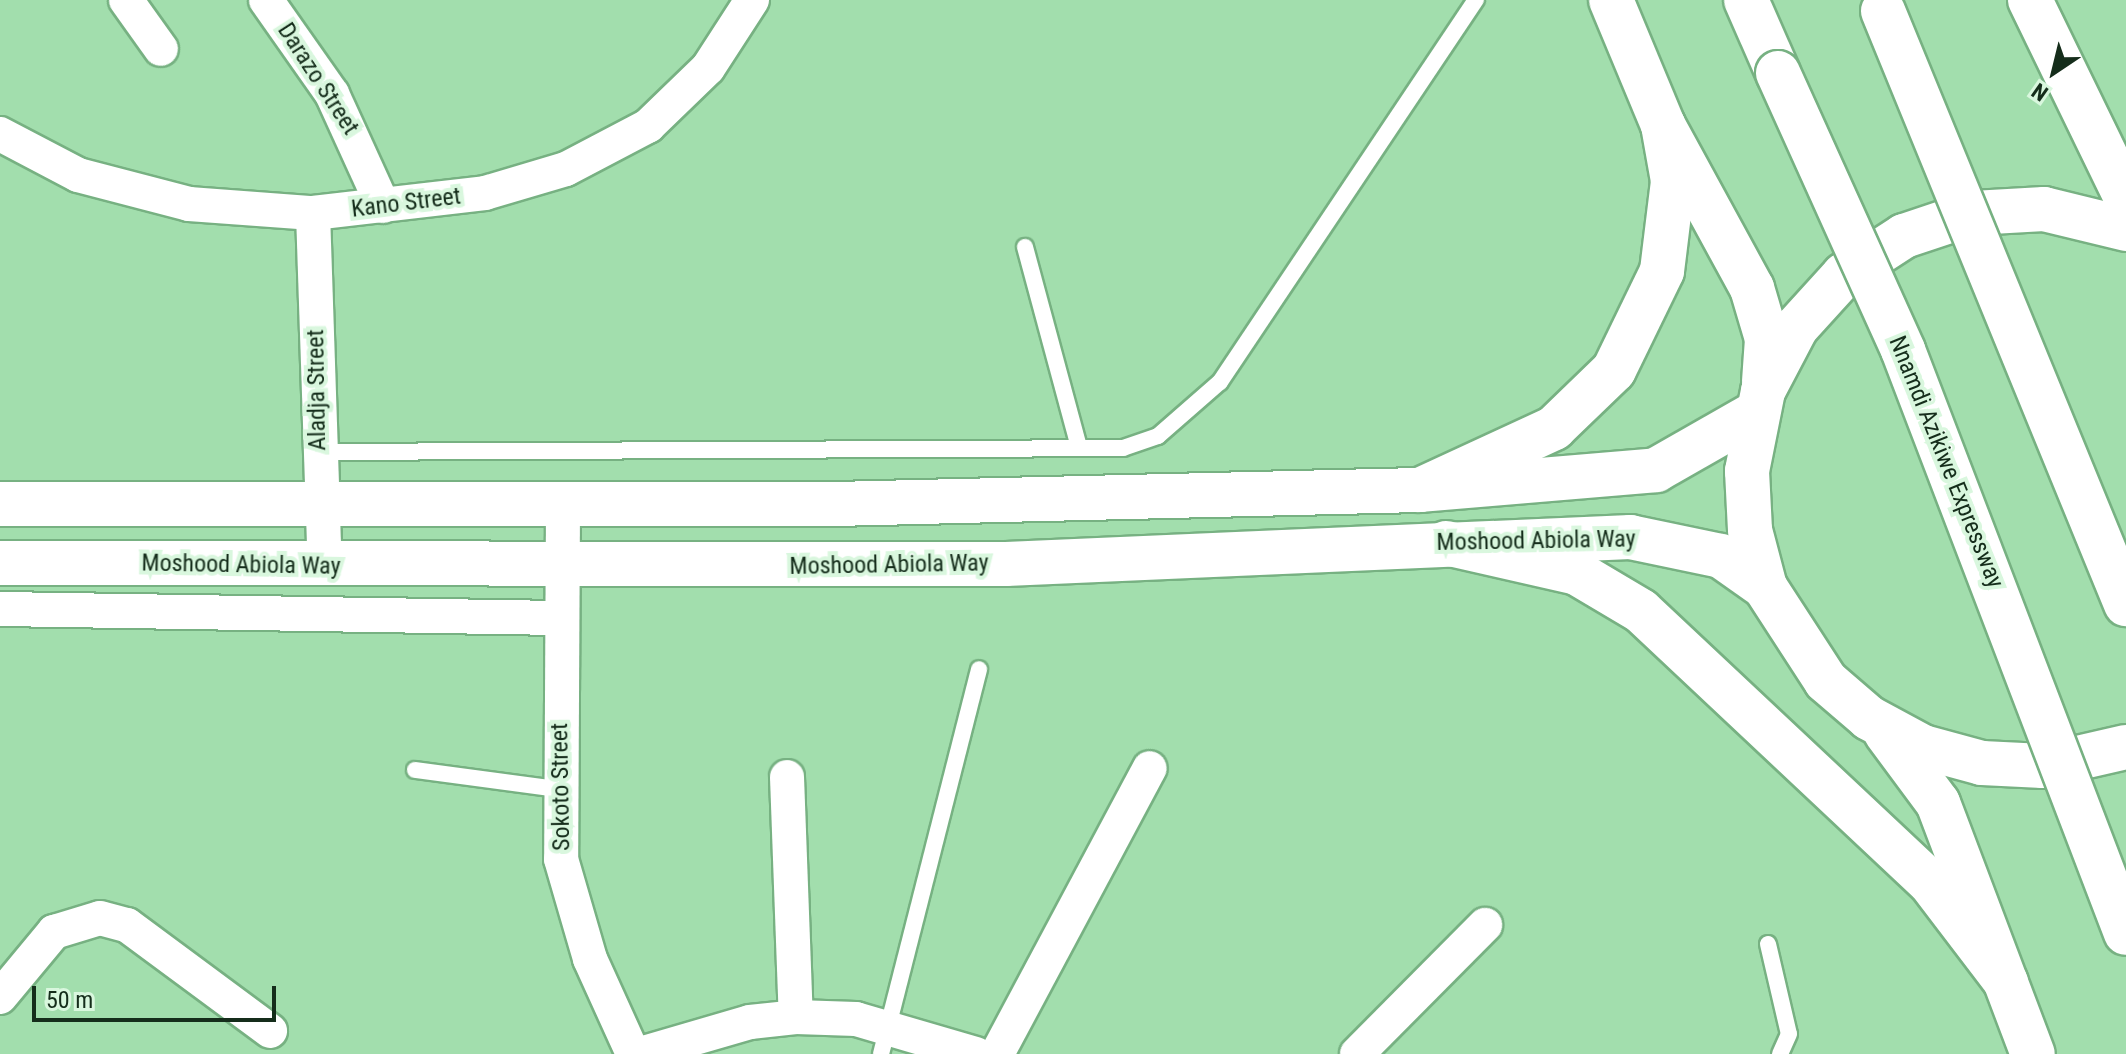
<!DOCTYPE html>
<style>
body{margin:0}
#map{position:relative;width:2126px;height:1054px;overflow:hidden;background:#a2dead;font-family:"Roboto Condensed",sans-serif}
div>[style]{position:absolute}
.roads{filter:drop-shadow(2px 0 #77b182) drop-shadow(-2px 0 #77b182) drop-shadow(0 2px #77b182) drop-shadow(0 -2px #77b182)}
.service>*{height:16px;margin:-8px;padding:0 8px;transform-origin:8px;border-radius:8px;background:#fff}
.minor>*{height:34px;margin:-17px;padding:0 17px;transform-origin:17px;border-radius:17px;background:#fff}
.secondary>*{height:44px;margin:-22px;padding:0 22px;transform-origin:22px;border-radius:22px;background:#fff}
.trunk>*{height:44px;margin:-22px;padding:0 22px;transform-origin:22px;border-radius:22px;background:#fff}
.motorway>*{height:44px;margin:-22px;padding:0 22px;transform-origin:22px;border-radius:22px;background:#fff}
.bridges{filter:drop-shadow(2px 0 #77b182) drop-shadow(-2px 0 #77b182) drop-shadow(0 2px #77b182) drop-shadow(0 -2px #77b182)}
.motorway-bridge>*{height:44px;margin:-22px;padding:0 22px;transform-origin:22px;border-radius:22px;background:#fff}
span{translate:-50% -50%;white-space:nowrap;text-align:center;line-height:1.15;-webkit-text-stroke:8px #d9f7de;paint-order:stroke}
.street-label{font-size:24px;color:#152d1b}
.north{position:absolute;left:2014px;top:32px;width:80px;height:80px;-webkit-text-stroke:6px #d9f7de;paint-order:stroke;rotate:215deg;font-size:22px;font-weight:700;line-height:32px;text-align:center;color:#152d1b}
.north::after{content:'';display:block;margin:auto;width:28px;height:36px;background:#152d1b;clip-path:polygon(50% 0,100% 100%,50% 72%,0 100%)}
.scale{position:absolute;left:32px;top:986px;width:244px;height:36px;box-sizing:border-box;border:4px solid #152d1b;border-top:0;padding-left:10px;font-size:24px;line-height:28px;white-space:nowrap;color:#152d1b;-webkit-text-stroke:6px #d9f7de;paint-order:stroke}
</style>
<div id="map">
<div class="roads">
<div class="service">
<i style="left:1025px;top:247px;width:207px;rotate:74.9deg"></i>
<i style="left:317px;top:452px;width:806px;rotate:-0.28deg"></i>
<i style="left:1123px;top:448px;width:37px;rotate:-19deg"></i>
<i style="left:1158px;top:436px;width:82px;rotate:-41.1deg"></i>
<i style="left:1220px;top:382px;width:460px;rotate:-56.2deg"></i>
<i style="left:415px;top:770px;width:144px;rotate:7.6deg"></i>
<i style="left:1768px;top:944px;width:92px;rotate:76.9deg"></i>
<i style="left:1789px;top:1034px;width:22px;rotate:114deg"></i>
<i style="left:881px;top:1054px;width:397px;rotate:-75.7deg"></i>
</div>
<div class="minor">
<i style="left:126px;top:0;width:60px;rotate:54.5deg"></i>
<i style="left:266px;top:0;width:115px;rotate:54.9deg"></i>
<i style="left:332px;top:94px;width:123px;rotate:65.5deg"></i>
<i style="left:0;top:134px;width:88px;rotate:27.7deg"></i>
<i style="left:78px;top:175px;width:115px;rotate:14.6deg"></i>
<i style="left:189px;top:204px;width:124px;rotate:4.2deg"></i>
<i style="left:313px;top:213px;width:173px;rotate:-6.6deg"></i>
<i style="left:485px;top:193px;width:84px;rotate:-16.5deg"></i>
<i style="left:566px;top:169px;width:93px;rotate:-27.7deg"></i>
<i style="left:648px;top:126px;width:83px;rotate:-44deg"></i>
<i style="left:708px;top:68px;width:81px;rotate:-57.1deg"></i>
<i style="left:313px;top:213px;width:353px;rotate:88.1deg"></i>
<i style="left:563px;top:507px;width:352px;rotate:90.3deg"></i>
<i style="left:561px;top:859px;width:104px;rotate:73.8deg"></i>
<i style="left:590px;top:959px;width:104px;rotate:65.6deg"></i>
<i style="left:0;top:609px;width:562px;rotate:0.92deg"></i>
<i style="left:787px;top:777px;width:240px;rotate:87.9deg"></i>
<i style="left:0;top:997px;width:85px;rotate:-50.3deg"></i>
<i style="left:54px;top:932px;width:48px;rotate:-16.9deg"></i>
<i style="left:100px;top:918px;width:28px;rotate:15deg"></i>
<i style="left:127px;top:925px;width:178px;rotate:36.5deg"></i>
<i style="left:640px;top:1054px;width:115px;rotate:-16.2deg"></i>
<i style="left:750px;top:1022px;width:46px;rotate:-6.2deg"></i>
<i style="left:796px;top:1017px;width:60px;rotate:1.9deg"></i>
<i style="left:856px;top:1019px;width:125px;rotate:16.3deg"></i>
<i style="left:997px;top:1054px;width:324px;rotate:-61.9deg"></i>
<i style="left:1357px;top:1054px;width:182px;rotate:-45.2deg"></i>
</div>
<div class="secondary">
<i style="left:0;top:504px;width:834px"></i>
<i style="left:834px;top:504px;width:586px;rotate:-1.37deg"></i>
<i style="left:1420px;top:490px;width:237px;rotate:-4.8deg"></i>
<i style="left:1656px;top:470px;width:115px;rotate:-29.7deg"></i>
<i style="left:0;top:563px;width:1006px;rotate:0.06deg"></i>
<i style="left:1006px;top:564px;width:625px;rotate:-2.48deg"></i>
<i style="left:1630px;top:537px;width:93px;rotate:11.8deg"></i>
<i style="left:1721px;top:556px;width:54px;rotate:35.2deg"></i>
</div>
<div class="trunk">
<i style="left:1611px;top:0;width:135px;rotate:67.4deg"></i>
<i style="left:1663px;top:125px;width:186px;rotate:61.4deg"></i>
<i style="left:1752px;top:288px;width:53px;rotate:73.6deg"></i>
<i style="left:1767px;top:339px;width:43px;rotate:94deg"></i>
<i style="left:2030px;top:0;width:220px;rotate:64.1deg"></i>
<i style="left:2126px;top:229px;width:84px;rotate:-166.3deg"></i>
<i style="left:2044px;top:209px;width:71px;rotate:176.8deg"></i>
<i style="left:1973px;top:213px;width:73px;rotate:161.6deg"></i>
<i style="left:1904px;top:236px;width:72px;rotate:147deg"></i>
<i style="left:1844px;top:275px;width:72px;rotate:132.2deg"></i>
<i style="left:1796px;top:328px;width:71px;rotate:117.6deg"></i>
<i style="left:1763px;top:391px;width:82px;rotate:101.3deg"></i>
<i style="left:1747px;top:471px;width:59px;rotate:87.1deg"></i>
<i style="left:1750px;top:530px;width:59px;rotate:75.3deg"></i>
<i style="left:1765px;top:587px;width:112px;rotate:57deg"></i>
<i style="left:1826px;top:681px;width:57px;rotate:40.7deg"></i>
<i style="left:1869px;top:718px;width:61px;rotate:28.2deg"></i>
<i style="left:1923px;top:747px;width:61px;rotate:15.2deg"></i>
<i style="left:1982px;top:763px;width:61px;rotate:2.8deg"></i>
<i style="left:2043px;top:766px;width:85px;rotate:-12.9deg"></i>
<i style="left:1420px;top:490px;width:148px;rotate:-24.8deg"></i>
<i style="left:1554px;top:428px;width:83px;rotate:-44deg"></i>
<i style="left:1614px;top:370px;width:110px;rotate:-64.1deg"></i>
<i style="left:1662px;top:271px;width:91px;rotate:-83deg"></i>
<i style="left:1673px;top:181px;width:57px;rotate:-100.1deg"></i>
<i style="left:1446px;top:543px;width:134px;rotate:12.9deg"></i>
<i style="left:1577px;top:573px;width:74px;rotate:30.7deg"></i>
<i style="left:1641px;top:611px;width:395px;rotate:43.2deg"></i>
<i style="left:1929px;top:881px;width:127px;rotate:52.7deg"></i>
<i style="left:1886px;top:733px;width:87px;rotate:53.4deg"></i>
<i style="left:1938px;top:803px;width:268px;rotate:69.3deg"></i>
</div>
<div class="motorway">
<i style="left:1746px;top:0;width:80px;rotate:66.3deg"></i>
</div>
</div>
<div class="bridges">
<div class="motorway-bridge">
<i style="left:1883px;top:11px;width:641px;rotate:67.72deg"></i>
<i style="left:1778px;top:73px;width:304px;rotate:65.7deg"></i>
<i style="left:1903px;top:350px;width:624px;rotate:69.07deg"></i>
</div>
</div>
<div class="street-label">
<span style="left:318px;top:79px;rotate:57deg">Darazo Street</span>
<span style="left:406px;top:203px;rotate:-7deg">Kano Street</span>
<span style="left:317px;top:390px;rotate:-91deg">Aladja Street</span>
<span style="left:1946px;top:462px;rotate:68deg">Nnamdi Azikiwe Expressway</span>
<span style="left:1536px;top:541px;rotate:-1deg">Moshood Abiola Way</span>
<span style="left:241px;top:565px;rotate:1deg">Moshood Abiola Way</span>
<span style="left:889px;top:565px;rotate:-1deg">Moshood Abiola Way</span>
<span style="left:561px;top:787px;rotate:-91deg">Sokoto Street</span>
</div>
<div class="north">N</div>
<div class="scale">50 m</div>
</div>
